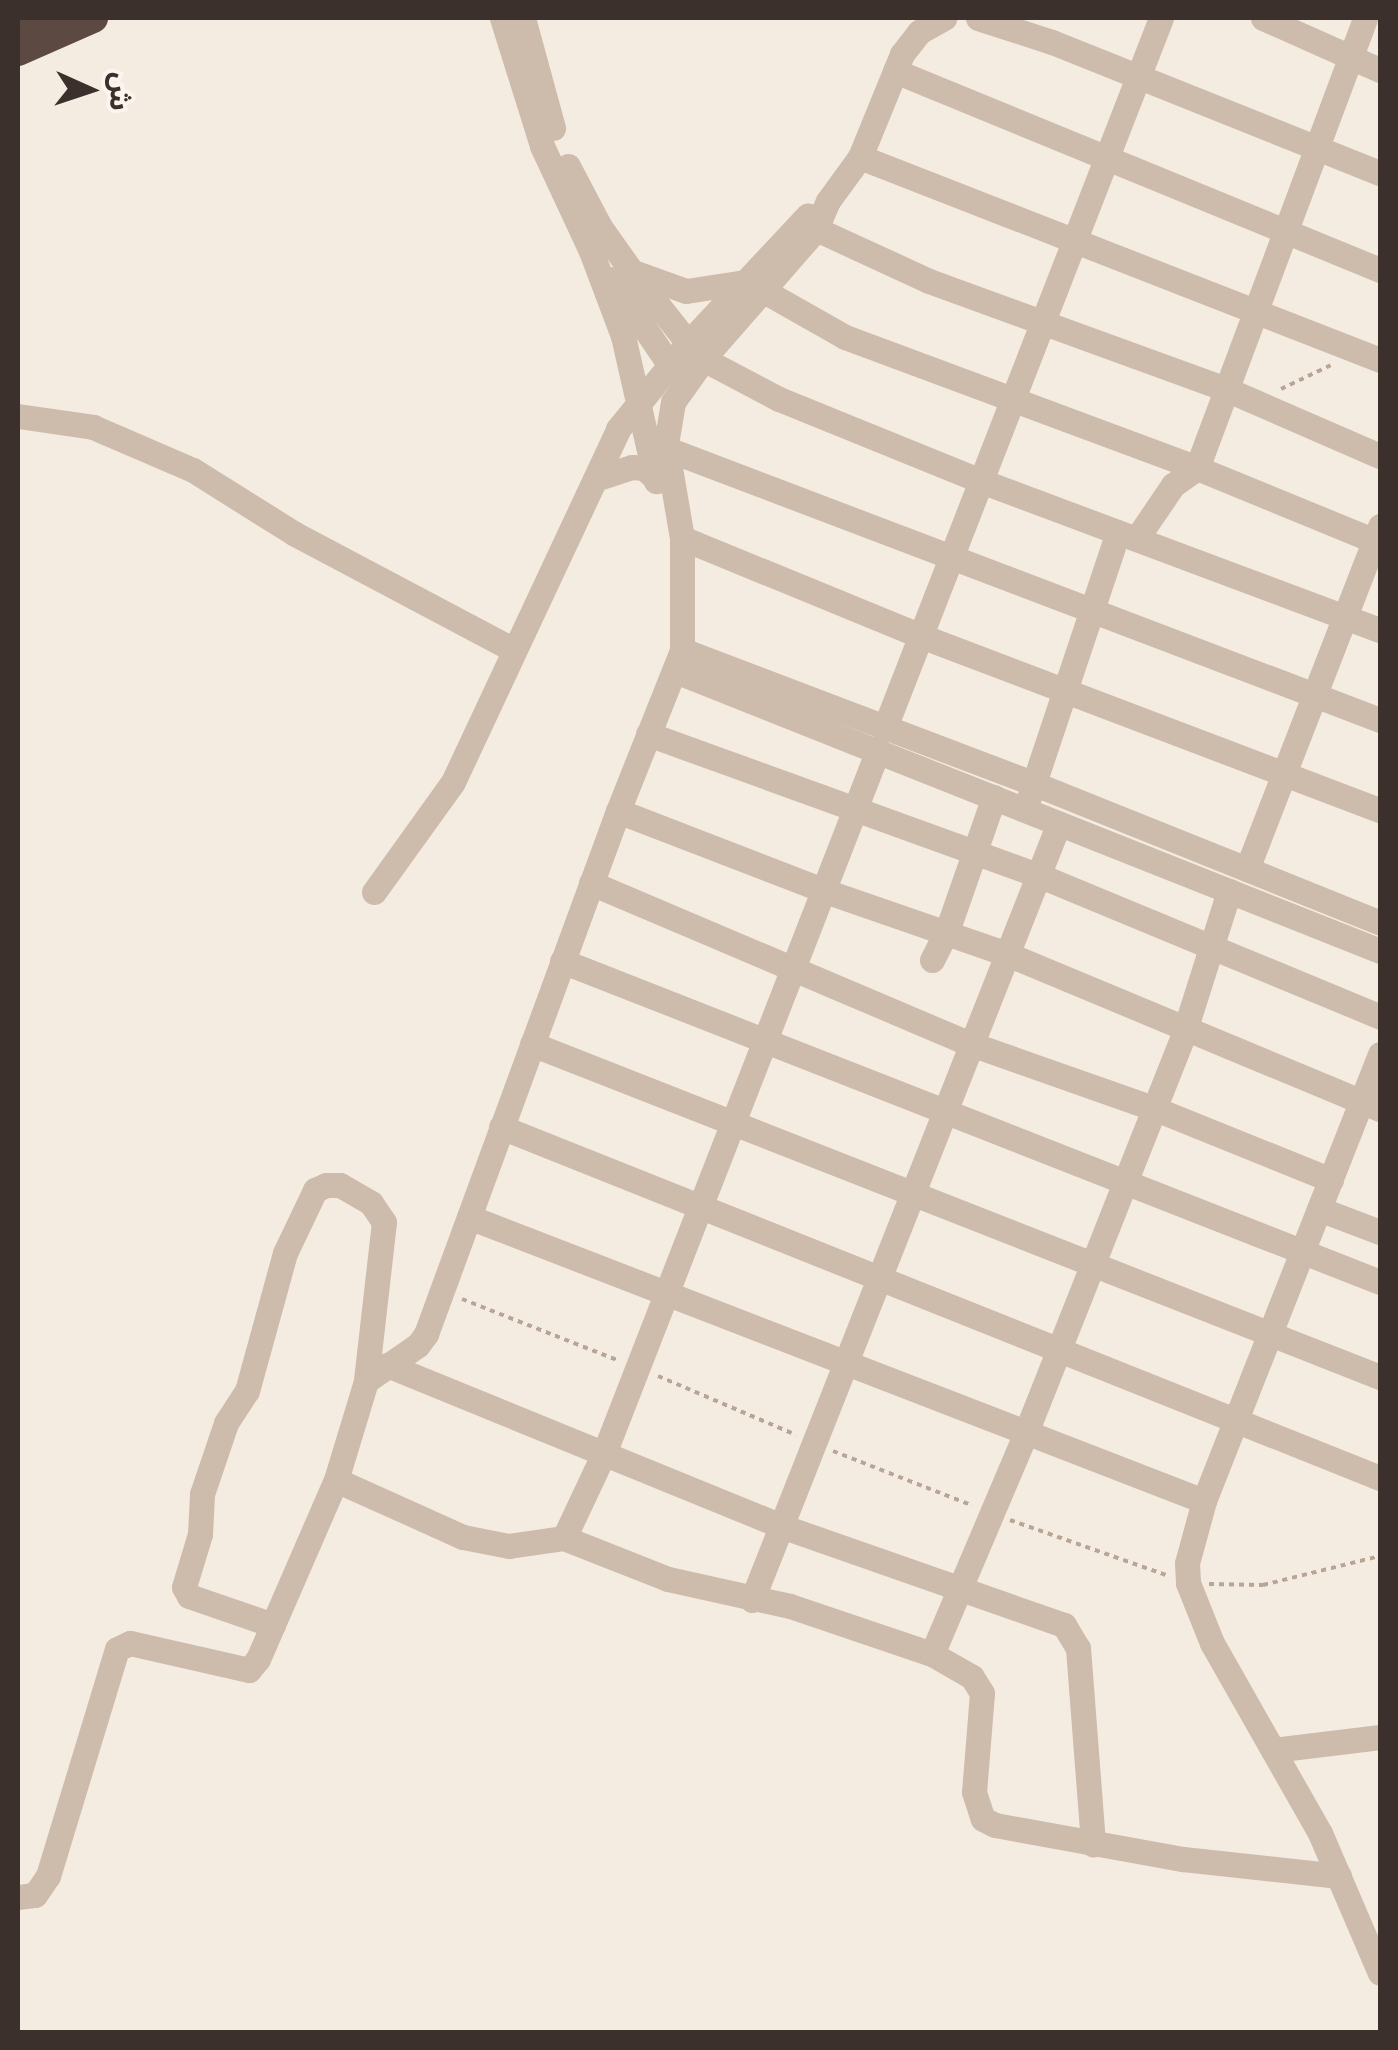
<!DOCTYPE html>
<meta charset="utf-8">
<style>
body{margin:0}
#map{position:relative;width:1398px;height:2050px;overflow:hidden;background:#f4ebe1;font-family:Jost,"Noto Sans Arabic",sans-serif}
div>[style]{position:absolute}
.path>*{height:4px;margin-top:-2px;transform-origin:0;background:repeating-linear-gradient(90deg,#b9a596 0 5px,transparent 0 10px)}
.minor>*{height:25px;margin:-12.5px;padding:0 12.5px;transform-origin:12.5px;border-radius:12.5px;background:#cdbbac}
.highway>*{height:30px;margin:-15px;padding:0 15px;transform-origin:15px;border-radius:15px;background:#5c4a42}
span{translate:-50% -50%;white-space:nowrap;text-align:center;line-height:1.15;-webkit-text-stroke:8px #fbf5ee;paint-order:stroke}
.frame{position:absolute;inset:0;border:20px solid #3b302b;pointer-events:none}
.north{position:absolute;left:40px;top:40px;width:100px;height:100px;-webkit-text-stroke:8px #fbf5ee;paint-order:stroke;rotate:93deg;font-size:28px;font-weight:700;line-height:40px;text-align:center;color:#3b302b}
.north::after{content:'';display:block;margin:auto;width:35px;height:45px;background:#3b302b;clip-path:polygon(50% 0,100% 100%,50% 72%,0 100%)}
</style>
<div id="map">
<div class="path">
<i style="left:1281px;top:389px;width:55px;rotate:-25.6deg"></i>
<i style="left:462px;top:1299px;width:167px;rotate:21.5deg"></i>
<i style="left:658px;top:1376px;width:150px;rotate:23.1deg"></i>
<i style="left:833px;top:1451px;width:150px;rotate:21.4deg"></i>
<i style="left:1010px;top:1520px;width:165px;rotate:19.4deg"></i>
<i style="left:1209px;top:1584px;width:54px;rotate:1.1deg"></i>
<i style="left:1263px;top:1585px;width:121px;rotate:-13.9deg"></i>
</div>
<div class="minor">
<i style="left:502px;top:18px;width:134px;rotate:72.6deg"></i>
<i style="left:542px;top:146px;width:116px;rotate:65deg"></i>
<i style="left:591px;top:251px;width:91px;rotate:69.4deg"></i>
<i style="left:623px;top:336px;width:149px;rotate:77.2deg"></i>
<i style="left:523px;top:18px;width:114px;rotate:74.7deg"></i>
<i style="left:978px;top:18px;width:78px;rotate:18deg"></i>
<i style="left:1052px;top:42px;width:353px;rotate:21.8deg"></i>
<i style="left:1263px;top:18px;width:128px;rotate:24deg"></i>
<i style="left:895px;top:71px;width:524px;rotate:22.31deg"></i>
<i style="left:860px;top:157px;width:558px;rotate:21.32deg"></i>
<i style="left:568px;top:166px;width:69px;rotate:62.3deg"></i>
<i style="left:600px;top:227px;width:55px;rotate:54.6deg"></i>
<i style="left:632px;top:272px;width:90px;rotate:51.7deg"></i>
<i style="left:688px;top:343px;width:16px;rotate:27deg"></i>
<i style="left:816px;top:229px;width:124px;rotate:24.7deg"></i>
<i style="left:929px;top:281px;width:318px;rotate:20deg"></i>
<i style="left:1228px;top:390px;width:166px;rotate:23.5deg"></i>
<i style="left:636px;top:273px;width:53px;rotate:19.8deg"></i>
<i style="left:686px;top:291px;width:61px;rotate:-8.5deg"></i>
<i style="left:611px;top:279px;width:107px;rotate:55.7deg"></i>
<i style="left:671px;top:367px;width:14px;rotate:34deg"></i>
<i style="left:764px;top:291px;width:93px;rotate:29.6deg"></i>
<i style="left:845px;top:337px;width:376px;rotate:20.4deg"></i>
<i style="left:1197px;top:468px;width:198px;rotate:22.3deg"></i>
<i style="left:703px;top:359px;width:86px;rotate:27.8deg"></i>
<i style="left:779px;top:399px;width:218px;rotate:22.1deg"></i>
<i style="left:981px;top:481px;width:426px;rotate:20.5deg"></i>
<i style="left:18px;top:416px;width:76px;rotate:8.3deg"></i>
<i style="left:93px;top:427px;width:109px;rotate:23.3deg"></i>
<i style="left:193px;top:470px;width:120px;rotate:32.1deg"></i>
<i style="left:295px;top:534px;width:246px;rotate:27.9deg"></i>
<i style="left:667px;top:449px;width:763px;rotate:20.81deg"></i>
<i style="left:595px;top:479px;width:39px;rotate:-18deg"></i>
<i style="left:632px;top:467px;width:12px;rotate:5deg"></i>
<i style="left:644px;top:468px;width:15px;rotate:42deg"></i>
<i style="left:682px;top:538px;width:258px;rotate:22.3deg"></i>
<i style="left:921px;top:636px;width:491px;rotate:20.8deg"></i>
<i style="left:1137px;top:538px;width:64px;rotate:-55.8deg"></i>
<i style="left:1173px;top:485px;width:29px;rotate:-35deg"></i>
<i style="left:1197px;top:468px;width:480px;rotate:-69.5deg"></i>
<i style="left:682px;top:650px;width:378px;rotate:20.8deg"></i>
<i style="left:1035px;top:784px;width:372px;rotate:21.9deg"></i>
<i style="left:675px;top:671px;width:759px;rotate:21.66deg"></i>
<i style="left:884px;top:730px;width:764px;rotate:-68.74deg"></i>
<i style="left:648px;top:734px;width:415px;rotate:19.9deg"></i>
<i style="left:1038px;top:875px;width:370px;rotate:22.5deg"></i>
<i style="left:1030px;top:795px;width:277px;rotate:-71.5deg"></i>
<i style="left:618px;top:811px;width:222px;rotate:21.1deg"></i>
<i style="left:825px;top:891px;width:193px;rotate:19.1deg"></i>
<i style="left:1007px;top:954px;width:404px;rotate:22.6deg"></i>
<i style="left:1247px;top:869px;width:368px;rotate:-68.8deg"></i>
<i style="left:591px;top:883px;width:413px;rotate:23deg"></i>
<i style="left:971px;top:1044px;width:193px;rotate:19.4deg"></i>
<i style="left:1153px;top:1108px;width:192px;rotate:22deg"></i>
<i style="left:374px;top:892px;width:135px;rotate:-54.3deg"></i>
<i style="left:453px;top:782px;width:390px;rotate:-64.9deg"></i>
<i style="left:618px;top:429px;width:111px;rotate:-50.9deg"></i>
<i style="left:688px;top:343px;width:175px;rotate:-46.8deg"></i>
<i style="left:932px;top:960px;width:33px;rotate:-63deg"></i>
<i style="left:947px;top:931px;width:142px;rotate:-70.7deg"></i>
<i style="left:562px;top:961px;width:879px;rotate:21.43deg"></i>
<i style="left:532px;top:1044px;width:911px;rotate:21.44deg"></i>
<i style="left:1380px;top:1054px;width:480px;rotate:111.5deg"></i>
<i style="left:1204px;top:1501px;width:64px;rotate:105.3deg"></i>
<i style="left:1187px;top:1563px;width:20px;rotate:87deg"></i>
<i style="left:1188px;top:1583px;width:65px;rotate:68.2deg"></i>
<i style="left:1212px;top:1643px;width:219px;rotate:60.4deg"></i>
<i style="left:1320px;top:1833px;width:152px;rotate:66.8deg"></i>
<i style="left:501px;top:1127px;width:946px;rotate:21.77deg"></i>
<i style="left:1319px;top:1209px;width:65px;rotate:20.7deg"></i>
<i style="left:469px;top:1217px;width:788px;rotate:21.13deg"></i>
<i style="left:387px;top:1365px;width:426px;rotate:22.2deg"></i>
<i style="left:781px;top:1526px;width:300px;rotate:19.3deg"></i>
<i style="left:1064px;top:1625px;width:27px;rotate:59deg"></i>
<i style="left:1078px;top:1648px;width:197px;rotate:85.6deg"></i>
<i style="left:336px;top:1480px;width:139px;rotate:24.2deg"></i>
<i style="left:463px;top:1537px;width:47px;rotate:11.1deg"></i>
<i style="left:509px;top:1546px;width:56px;rotate:-8.3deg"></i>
<i style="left:564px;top:1538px;width:112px;rotate:21.5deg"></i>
<i style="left:668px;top:1579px;width:125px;rotate:12.5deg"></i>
<i style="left:790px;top:1606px;width:150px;rotate:18.7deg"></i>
<i style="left:932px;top:1654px;width:46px;rotate:29.9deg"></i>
<i style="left:972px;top:1677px;width:19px;rotate:58deg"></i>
<i style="left:982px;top:1693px;width:99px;rotate:94.6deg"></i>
<i style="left:974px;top:1792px;width:28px;rotate:72deg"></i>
<i style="left:983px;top:1819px;width:13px;rotate:27deg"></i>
<i style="left:995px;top:1825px;width:191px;rotate:10.3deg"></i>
<i style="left:1183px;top:1859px;width:157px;rotate:6.2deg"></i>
<i style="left:564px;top:1538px;width:96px;rotate:-64.8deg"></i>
<i style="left:605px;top:1451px;width:752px;rotate:-68.72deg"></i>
<i style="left:752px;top:1600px;width:835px;rotate:-68.44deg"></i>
<i style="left:273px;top:1625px;width:89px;rotate:-161deg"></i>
<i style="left:189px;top:1596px;width:10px;rotate:-119deg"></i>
<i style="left:184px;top:1587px;width:55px;rotate:-73.2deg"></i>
<i style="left:200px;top:1534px;width:40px;rotate:-87.1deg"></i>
<i style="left:202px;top:1494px;width:75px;rotate:-71.3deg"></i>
<i style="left:226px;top:1423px;width:38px;rotate:-57deg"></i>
<i style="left:247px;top:1391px;width:143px;rotate:-74.6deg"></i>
<i style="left:285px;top:1253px;width:70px;rotate:-64.5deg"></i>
<i style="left:315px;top:1190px;width:12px;rotate:-24deg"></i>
<i style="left:326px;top:1185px;width:14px"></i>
<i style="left:340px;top:1185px;width:36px;rotate:30deg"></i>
<i style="left:371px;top:1203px;width:23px;rotate:56deg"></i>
<i style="left:384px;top:1222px;width:160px;rotate:96.5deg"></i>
<i style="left:932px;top:1654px;width:243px;rotate:-67deg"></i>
<i style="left:1027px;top:1430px;width:430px;rotate:-68.4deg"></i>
<i style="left:1185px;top:1030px;width:146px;rotate:-72.4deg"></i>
<i style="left:1273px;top:1750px;width:108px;rotate:-6.9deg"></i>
<i style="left:18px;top:1897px;width:17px;rotate:-7deg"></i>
<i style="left:35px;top:1895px;width:23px;rotate:-56deg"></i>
<i style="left:48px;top:1876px;width:237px;rotate:-73.1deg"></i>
<i style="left:117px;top:1649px;width:14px;rotate:-25deg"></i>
<i style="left:130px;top:1643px;width:122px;rotate:12.8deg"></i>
<i style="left:249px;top:1670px;width:14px;rotate:-51deg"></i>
<i style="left:258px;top:1659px;width:195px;rotate:-66.5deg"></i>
<i style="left:336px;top:1480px;width:103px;rotate:-73.1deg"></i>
<i style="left:366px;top:1381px;width:63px;rotate:-34.7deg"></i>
<i style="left:418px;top:1345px;width:14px;rotate:-54deg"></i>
<i style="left:426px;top:1334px;width:557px;rotate:-69.84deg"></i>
<i style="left:618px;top:811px;width:173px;rotate:-68.3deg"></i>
<i style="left:682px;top:650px;width:112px;rotate:-90deg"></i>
<i style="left:682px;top:538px;width:95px;rotate:-99.7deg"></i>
<i style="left:666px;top:444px;width:43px;rotate:-80.5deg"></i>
<i style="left:673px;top:402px;width:60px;rotate:-54.5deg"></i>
<i style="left:708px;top:353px;width:164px;rotate:-48.9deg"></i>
<i style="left:816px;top:229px;width:30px;rotate:-67deg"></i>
<i style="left:828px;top:201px;width:54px;rotate:-54deg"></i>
<i style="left:860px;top:157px;width:111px;rotate:-67.8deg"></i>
<i style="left:902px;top:54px;width:28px;rotate:-52deg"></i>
<i style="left:919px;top:32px;width:29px;rotate:-29deg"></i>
</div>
<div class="highway">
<i style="left:18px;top:27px;width:23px;rotate:-23deg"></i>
<i style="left:18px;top:51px;width:82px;rotate:-23.7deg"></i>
</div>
<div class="frame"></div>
<div class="north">ش</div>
</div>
